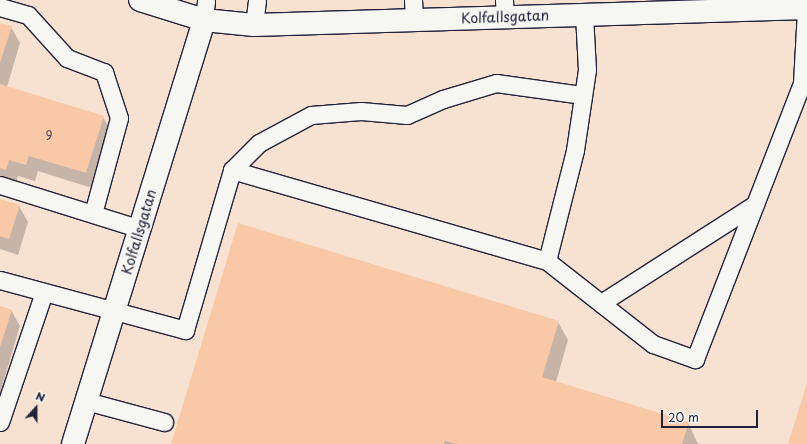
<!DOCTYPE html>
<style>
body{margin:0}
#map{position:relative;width:807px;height:444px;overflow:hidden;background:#f6ede3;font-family:"Playpen Sans",sans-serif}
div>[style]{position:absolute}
.built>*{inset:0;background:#f7e2d1;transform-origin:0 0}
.shadow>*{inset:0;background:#0003}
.building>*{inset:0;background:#f8c8a7}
.roads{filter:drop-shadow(1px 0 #22223b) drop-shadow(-1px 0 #22223b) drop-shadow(0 1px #22223b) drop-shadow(0 -1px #22223b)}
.lane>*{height:17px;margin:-8.5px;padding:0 8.5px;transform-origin:8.5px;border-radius:8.5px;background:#f6f6f2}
.street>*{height:22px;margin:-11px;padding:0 11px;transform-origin:11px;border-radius:11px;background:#f6f6f2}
span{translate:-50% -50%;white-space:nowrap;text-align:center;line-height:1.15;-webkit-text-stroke:4px #f6f6f2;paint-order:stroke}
.number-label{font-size:12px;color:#584c56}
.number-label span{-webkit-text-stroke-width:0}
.street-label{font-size:14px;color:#22223b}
.north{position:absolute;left:16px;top:388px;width:40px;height:40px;-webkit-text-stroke:3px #f6f6f2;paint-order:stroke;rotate:21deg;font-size:11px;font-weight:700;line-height:16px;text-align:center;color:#22223b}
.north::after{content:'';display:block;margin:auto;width:14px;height:18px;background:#22223b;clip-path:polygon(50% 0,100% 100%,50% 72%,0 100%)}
.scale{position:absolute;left:661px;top:410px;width:97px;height:18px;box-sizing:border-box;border:2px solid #22223b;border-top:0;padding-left:5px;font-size:12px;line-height:14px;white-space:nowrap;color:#22223b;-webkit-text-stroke:3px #f6f6f2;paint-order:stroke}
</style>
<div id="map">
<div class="built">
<i style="left:0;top:0;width:807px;height:444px"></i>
</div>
<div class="shadow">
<i style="clip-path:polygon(0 24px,11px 27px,20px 43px,7px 87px,103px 117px,112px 133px,95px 189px,38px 171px,35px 181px,18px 176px,15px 185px,0 181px)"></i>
<i style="clip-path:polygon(0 200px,19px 206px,28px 222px,18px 255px,0 249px)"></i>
<i style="clip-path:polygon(0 307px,11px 310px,20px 326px,0 393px)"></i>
<i style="clip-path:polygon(558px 322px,568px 340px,556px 382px,688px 423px,698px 444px,172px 444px)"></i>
</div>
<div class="building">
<i style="clip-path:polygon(0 23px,12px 26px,0 63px)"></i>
<i style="clip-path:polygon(0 84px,104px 116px,86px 173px,29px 156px,26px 165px,9px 160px,6px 170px,0 168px)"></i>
<i style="clip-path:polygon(0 199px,20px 205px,9px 239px,0 236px)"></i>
<i style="clip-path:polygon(238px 223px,559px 321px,542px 377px,689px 422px,682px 444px,457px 444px,445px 441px,444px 444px,171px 444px)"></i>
<i style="clip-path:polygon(0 306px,12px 310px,0 347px)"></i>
<i style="clip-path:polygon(807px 383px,807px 444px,788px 444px)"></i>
</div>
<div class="roads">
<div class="lane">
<i style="left:413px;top:0;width:20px;rotate:87deg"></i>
<i style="left:504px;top:0;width:17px;rotate:87deg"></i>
<i style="left:0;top:7px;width:29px;rotate:16deg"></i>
<i style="left:28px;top:15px;width:58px;rotate:47.8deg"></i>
<i style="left:67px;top:58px;width:40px;rotate:21deg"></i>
<i style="left:104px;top:72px;width:48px;rotate:71.9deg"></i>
<i style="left:119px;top:118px;width:99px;rotate:105.2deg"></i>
<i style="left:204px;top:20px;width:20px;rotate:-84deg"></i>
<i style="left:254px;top:25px;width:25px;rotate:-83deg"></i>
<i style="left:232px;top:170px;width:38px;rotate:-45deg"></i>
<i style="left:259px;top:143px;width:59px;rotate:-28.3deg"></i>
<i style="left:311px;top:115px;width:50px;rotate:-4.6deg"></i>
<i style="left:361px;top:111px;width:46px;rotate:5deg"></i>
<i style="left:407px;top:115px;width:39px;rotate:-24deg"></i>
<i style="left:443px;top:99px;width:55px;rotate:-16.8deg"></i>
<i style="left:496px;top:83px;width:88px;rotate:7.9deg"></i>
<i style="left:0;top:185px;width:147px;rotate:17.4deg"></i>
<i style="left:547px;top:261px;width:135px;rotate:38.1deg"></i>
<i style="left:653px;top:344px;width:45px;rotate:19.7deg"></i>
<i style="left:695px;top:359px;width:296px;rotate:-68.8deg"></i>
<i style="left:802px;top:83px;width:75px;rotate:-86.9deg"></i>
<i style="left:0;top:280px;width:192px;rotate:15.1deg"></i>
<i style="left:185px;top:330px;width:167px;rotate:-73.6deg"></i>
<i style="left:232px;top:170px;width:328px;rotate:16.1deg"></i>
<i style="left:547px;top:261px;width:114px;rotate:-75.8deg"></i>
<i style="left:575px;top:150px;width:81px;rotate:-81.5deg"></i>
<i style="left:587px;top:70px;width:55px;rotate:-93.1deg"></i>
<i style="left:601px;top:303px;width:183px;rotate:-32.7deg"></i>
<i style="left:86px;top:401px;width:81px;rotate:15.1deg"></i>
<i style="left:0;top:422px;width:137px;rotate:-71.3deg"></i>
</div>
<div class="street">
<i style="left:140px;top:0;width:67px;rotate:17.4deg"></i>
<i style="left:204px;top:20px;width:50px;rotate:5.7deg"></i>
<i style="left:254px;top:25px;width:553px;rotate:-1.76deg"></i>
<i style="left:73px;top:444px;width:444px;rotate:-72.8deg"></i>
</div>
</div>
<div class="number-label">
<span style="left:49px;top:136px">9</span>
</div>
<div class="street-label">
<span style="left:505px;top:17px;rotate:-2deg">Kolfallsgatan</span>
<span style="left:139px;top:232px;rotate:-73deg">Kolfallsgatan</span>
</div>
<div class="north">N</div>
<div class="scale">20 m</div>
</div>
